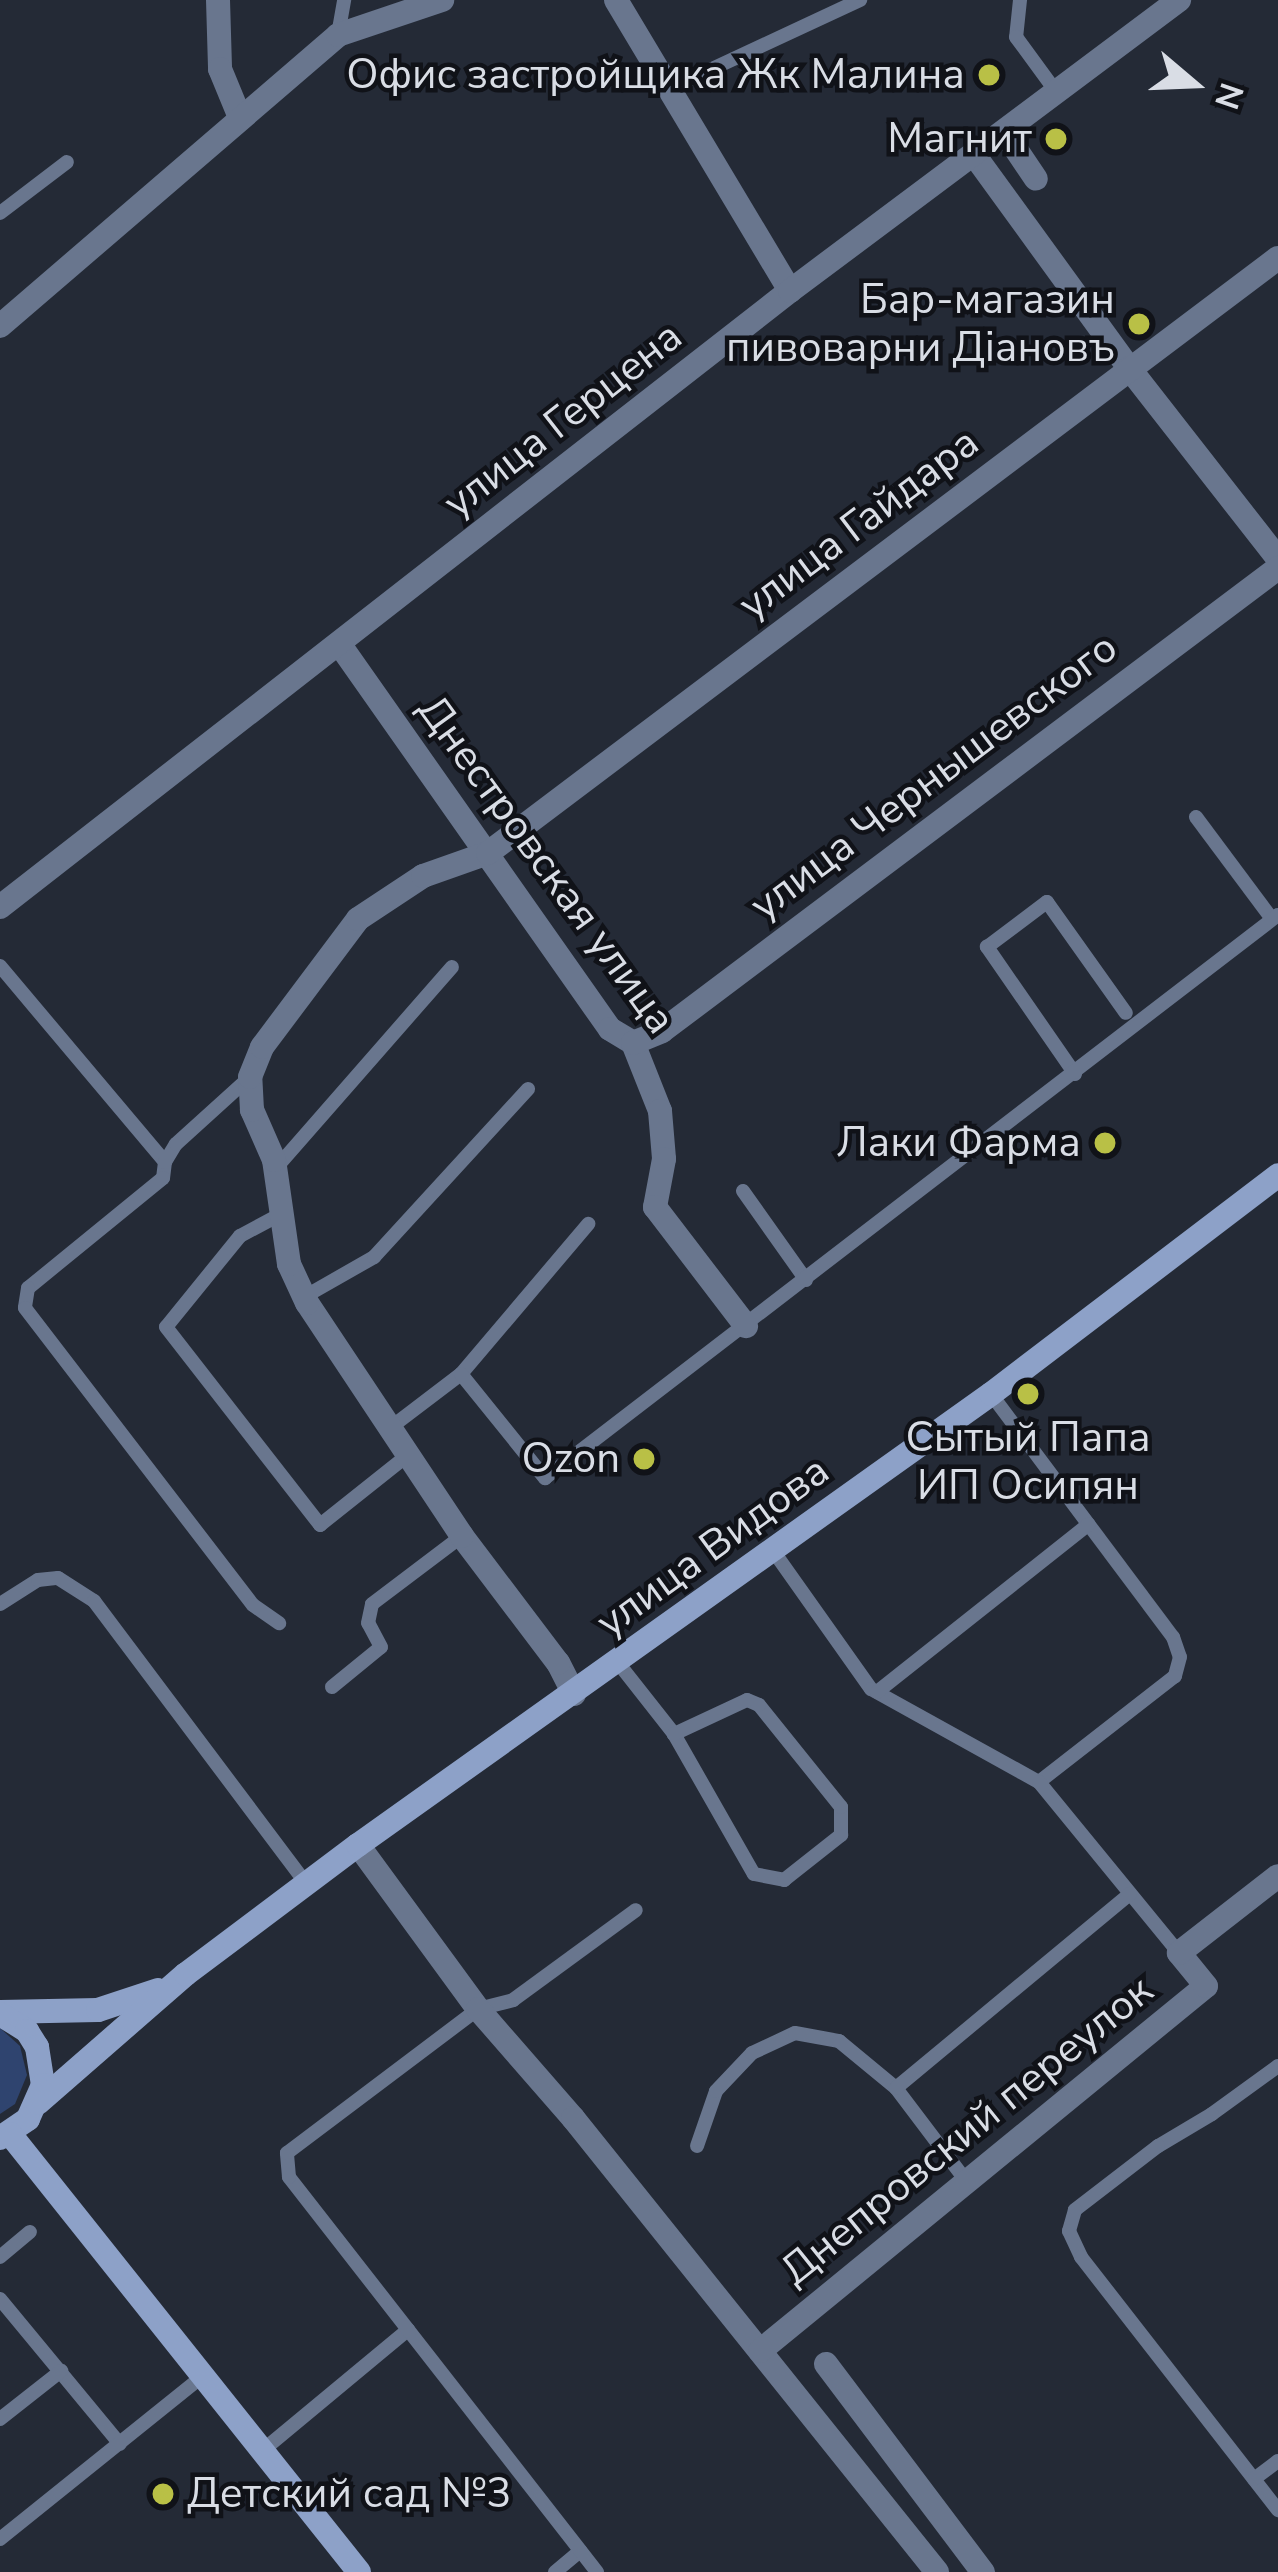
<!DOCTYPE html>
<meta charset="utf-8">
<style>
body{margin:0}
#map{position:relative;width:1278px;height:2572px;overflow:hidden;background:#242a36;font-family:"Nunito Sans",sans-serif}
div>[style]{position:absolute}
.green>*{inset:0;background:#2f446f}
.lane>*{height:14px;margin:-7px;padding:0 7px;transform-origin:7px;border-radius:7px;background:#69768e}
.street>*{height:24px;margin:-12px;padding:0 12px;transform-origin:12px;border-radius:12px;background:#69768e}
.secondary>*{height:24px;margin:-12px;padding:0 12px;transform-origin:12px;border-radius:12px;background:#8da1c8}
.dots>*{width:33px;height:33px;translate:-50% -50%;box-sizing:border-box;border:6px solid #101218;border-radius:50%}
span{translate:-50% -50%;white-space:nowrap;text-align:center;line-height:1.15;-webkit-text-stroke:9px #101218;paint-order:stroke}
.poi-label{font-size:42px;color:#d9dde5}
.right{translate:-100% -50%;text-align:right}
.left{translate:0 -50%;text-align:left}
.street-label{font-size:42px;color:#d9dde5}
.north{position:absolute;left:1134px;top:24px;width:120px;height:120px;-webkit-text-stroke:9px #101218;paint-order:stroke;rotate:109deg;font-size:33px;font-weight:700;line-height:48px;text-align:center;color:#d9dde5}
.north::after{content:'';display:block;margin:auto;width:42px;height:54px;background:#d9dde5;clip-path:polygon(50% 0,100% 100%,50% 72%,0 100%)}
</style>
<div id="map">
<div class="green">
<i style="clip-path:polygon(0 2028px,20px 2046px,27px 2075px,15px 2104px,0 2114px)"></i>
</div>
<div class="lane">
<i style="left:1020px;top:0;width:37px;rotate:96deg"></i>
<i style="left:1016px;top:37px;width:69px;rotate:53.8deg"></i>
<i style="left:338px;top:35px;width:36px;rotate:-80deg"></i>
<i style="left:669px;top:89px;width:211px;rotate:-25deg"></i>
<i style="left:0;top:213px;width:84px;rotate:-37.3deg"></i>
<i style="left:1196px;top:817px;width:127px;rotate:53.3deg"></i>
<i style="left:0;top:966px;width:256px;rotate:49.9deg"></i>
<i style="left:165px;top:1162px;width:16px;rotate:97deg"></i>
<i style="left:163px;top:1178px;width:174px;rotate:140.8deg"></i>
<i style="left:28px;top:1288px;width:20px;rotate:99deg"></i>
<i style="left:25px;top:1308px;width:374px;rotate:52.5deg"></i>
<i style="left:253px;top:1605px;width:32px;rotate:35deg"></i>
<i style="left:1075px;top:1074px;width:155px;rotate:-124.7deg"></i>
<i style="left:987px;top:947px;width:75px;rotate:-36.9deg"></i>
<i style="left:1047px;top:902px;width:136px;rotate:54.6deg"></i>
<i style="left:165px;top:1162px;width:21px;rotate:-59deg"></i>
<i style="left:176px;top:1144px;width:100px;rotate:-42.2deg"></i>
<i style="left:276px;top:1168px;width:267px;rotate:-48.8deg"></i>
<i style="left:743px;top:1191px;width:109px;rotate:54.7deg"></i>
<i style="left:283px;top:1213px;width:49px;rotate:151.9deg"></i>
<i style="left:240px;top:1236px;width:117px;rotate:129.1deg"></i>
<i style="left:166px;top:1327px;width:251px;rotate:52.1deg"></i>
<i style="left:320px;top:1525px;width:112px;rotate:-38.5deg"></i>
<i style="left:304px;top:1297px;width:81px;rotate:-29.7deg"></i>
<i style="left:374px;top:1257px;width:228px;rotate:-47.5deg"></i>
<i style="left:461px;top:1374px;width:197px;rotate:-49.7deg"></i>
<i style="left:991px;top:1394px;width:304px;rotate:53.2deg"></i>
<i style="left:1173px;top:1637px;width:21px;rotate:71deg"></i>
<i style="left:1180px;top:1657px;width:20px;rotate:105deg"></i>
<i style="left:1175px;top:1676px;width:172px;rotate:142.1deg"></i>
<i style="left:390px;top:1428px;width:89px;rotate:-37.3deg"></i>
<i style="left:461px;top:1374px;width:134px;rotate:51.1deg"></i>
<i style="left:545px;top:1478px;width:924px;rotate:-37.53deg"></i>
<i style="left:774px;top:1552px;width:168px;rotate:54.7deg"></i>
<i style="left:871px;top:1689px;width:192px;rotate:29deg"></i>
<i style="left:1039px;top:1782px;width:221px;rotate:50.7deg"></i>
<i style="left:0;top:1604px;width:45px;rotate:-32.3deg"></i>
<i style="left:38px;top:1580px;width:20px;rotate:-6deg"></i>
<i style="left:58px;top:1578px;width:43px;rotate:32.6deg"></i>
<i style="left:94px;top:1601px;width:355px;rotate:53.1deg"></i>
<i style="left:619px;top:1664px;width:89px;rotate:51.8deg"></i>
<i style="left:674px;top:1734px;width:161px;rotate:60.3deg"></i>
<i style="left:754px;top:1874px;width:31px;rotate:11deg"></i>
<i style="left:784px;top:1880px;width:73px;rotate:-38.3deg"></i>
<i style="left:841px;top:1835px;width:28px;rotate:-90deg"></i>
<i style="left:841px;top:1807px;width:131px;rotate:-128.8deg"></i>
<i style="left:759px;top:1705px;width:13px;rotate:-157deg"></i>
<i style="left:747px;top:1700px;width:81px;rotate:155deg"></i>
<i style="left:332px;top:1687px;width:63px;rotate:-39.2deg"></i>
<i style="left:381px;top:1647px;width:27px;rotate:-118deg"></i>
<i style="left:368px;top:1623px;width:19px;rotate:-78deg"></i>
<i style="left:372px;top:1604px;width:113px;rotate:-37.1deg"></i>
<i style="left:877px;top:1692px;width:270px;rotate:-38.4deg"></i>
<i style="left:1278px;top:2066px;width:82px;rotate:144deg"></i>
<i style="left:1212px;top:2114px;width:63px;rotate:149.3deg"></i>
<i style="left:1158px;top:2146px;width:105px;rotate:142.4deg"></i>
<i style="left:1075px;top:2210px;width:22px;rotate:106deg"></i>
<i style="left:1069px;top:2231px;width:29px;rotate:65deg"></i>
<i style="left:1081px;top:2257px;width:321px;rotate:52.1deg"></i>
<i style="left:697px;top:2146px;width:58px;rotate:-70.9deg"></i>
<i style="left:716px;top:2091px;width:52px;rotate:-46.5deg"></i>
<i style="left:752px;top:2053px;width:47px;rotate:-24.9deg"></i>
<i style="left:795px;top:2033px;width:45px;rotate:10.3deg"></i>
<i style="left:839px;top:2041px;width:74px;rotate:39.5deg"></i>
<i style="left:967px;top:2182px;width:118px;rotate:-127.1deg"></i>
<i style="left:896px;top:2088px;width:304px;rotate:-39.7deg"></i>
<i style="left:0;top:2257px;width:39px;rotate:-40deg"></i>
<i style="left:0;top:2299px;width:188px;rotate:50.4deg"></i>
<i style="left:0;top:2419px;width:78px;rotate:-38.2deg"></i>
<i style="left:262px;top:2451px;width:190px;rotate:-39.7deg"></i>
<i style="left:1254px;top:2479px;width:30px;rotate:-37deg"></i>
<i style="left:0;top:2539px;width:260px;rotate:-38.8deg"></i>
<i style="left:555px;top:2572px;width:33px;rotate:-40deg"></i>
<i style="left:597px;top:2572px;width:501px;rotate:-127.95deg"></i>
<i style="left:289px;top:2177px;width:24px;rotate:-95deg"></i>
<i style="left:287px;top:2153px;width:239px;rotate:-37deg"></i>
<i style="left:478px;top:2009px;width:36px;rotate:-14deg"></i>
<i style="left:513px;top:2000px;width:152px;rotate:-36.2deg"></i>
</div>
<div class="street">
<i style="left:218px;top:0;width:69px;rotate:88.3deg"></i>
<i style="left:220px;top:69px;width:50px;rotate:67.6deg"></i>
<i style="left:616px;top:0;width:339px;rotate:59.1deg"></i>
<i style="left:1005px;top:133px;width:55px;rotate:56deg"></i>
<i style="left:975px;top:156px;width:262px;rotate:54deg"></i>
<i style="left:1129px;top:368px;width:242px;rotate:52deg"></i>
<i style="left:0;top:326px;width:446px;rotate:-40.7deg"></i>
<i style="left:338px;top:35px;width:110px;rotate:-18.6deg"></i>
<i style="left:340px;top:645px;width:469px;rotate:54.9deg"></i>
<i style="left:610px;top:1029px;width:27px;rotate:31deg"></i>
<i style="left:633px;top:1043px;width:73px;rotate:68.3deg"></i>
<i style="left:660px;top:1111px;width:48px;rotate:85.2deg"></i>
<i style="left:664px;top:1159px;width:49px;rotate:100.6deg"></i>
<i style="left:655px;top:1207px;width:150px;rotate:52.6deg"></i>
<i style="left:0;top:907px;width:1002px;rotate:-37.95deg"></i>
<i style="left:790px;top:291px;width:486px;rotate:-36.8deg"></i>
<i style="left:633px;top:1043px;width:31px;rotate:-22deg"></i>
<i style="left:662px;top:1031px;width:771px;rotate:-36.93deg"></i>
<i style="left:574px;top:1694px;width:35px;rotate:-117deg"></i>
<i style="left:558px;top:1663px;width:159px;rotate:-127.1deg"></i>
<i style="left:462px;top:1536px;width:280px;rotate:-123.6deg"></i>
<i style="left:307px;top:1303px;width:43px;rotate:-114.8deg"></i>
<i style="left:289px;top:1264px;width:105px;rotate:-98.2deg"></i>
<i style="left:274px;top:1160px;width:55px;rotate:-113.7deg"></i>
<i style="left:252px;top:1110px;width:33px;rotate:-93deg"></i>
<i style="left:250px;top:1077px;width:32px;rotate:-68deg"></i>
<i style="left:262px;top:1047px;width:160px;rotate:-53.1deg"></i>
<i style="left:358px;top:919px;width:78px;rotate:-33.5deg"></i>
<i style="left:423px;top:876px;width:69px;rotate:-19.5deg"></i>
<i style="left:488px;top:853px;width:989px;rotate:-36.99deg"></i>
<i style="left:358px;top:1845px;width:203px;rotate:53.8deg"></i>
<i style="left:478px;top:2009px;width:145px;rotate:48.9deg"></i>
<i style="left:573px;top:2118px;width:582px;rotate:51.28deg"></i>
<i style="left:760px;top:2351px;width:576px;rotate:-39.3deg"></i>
<i style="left:1206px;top:1986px;width:43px;rotate:-129.3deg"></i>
<i style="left:1179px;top:1953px;width:125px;rotate:-37.9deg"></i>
<i style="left:826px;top:2364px;width:261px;rotate:53deg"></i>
</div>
<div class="secondary">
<i style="left:0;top:2012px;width:98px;rotate:-1.2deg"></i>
<i style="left:98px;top:2010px;width:63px;rotate:-18.4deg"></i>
<i style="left:0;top:2014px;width:32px;rotate:32deg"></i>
<i style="left:27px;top:2031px;width:19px;rotate:58deg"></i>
<i style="left:37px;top:2047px;width:38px;rotate:81deg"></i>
<i style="left:43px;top:2085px;width:37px;rotate:114deg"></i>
<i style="left:28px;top:2119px;width:34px;rotate:146deg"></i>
<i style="left:38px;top:2103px;width:196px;rotate:-41.1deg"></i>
<i style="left:186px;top:1974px;width:215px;rotate:-36.9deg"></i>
<i style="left:358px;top:1845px;width:777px;rotate:-35.47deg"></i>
<i style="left:991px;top:1394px;width:361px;rotate:-37.3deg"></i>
<i style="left:10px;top:2134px;width:560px;rotate:51.45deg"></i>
</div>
<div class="dots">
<i style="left:989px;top:75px;background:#b9c046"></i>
<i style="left:1056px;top:139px;background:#b9c046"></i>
<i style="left:1139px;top:324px;background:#b9c046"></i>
<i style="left:1105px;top:1143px;background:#b9c046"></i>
<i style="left:1028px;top:1394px;background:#b9c046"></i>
<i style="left:644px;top:1459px;background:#b9c046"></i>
<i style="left:163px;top:2494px;background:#b9c046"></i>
</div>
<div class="poi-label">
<span class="right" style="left:965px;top:75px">Офис застройщика Жк Малина</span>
<span class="right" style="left:1032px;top:139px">Магнит</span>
<span class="right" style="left:1115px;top:324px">Бар-магазин<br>пивоварни Дiановъ</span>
<span class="right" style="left:1081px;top:1143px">Лаки Фарма</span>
<span style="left:1028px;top:1462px">Сытый Папа<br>ИП Осипян</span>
<span class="right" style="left:620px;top:1459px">Ozon</span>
<span class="left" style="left:187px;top:2494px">Детский сад №3</span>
</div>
<div class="street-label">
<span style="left:563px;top:420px;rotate:-38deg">улица Герцена</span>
<span style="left:859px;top:524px;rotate:-37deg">улица Гайдара</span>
<span style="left:934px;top:777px;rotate:-37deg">улица Чернышевского</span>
<span style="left:546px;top:865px;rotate:54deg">Днестровская улица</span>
<span style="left:713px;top:1547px;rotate:-36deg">улица Видова</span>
<span style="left:967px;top:2131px;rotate:-39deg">Днепровский переулок</span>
</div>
<div class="north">N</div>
</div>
